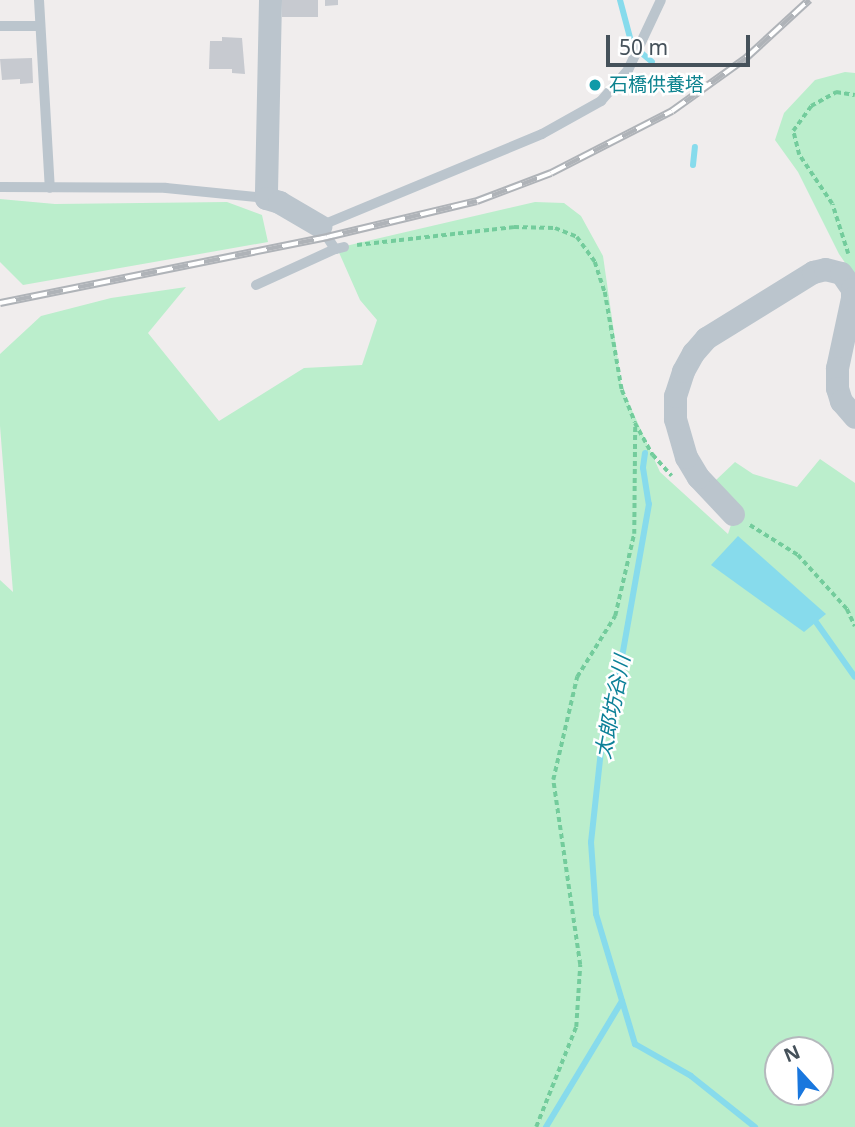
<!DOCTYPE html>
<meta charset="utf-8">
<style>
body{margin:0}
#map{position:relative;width:855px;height:1127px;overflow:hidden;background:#f0eded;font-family:"Noto Sans","Noto Sans JP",sans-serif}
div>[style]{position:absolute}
.green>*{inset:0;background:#bec}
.water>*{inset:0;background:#87dbec}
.stream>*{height:6px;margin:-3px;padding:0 3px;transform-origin:3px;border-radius:3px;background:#87dbec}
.building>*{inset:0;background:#c7cad0;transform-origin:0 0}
.path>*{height:3.5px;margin-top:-1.75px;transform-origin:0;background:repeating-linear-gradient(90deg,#73cc9c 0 5px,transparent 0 8.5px)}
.service>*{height:10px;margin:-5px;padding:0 5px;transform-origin:5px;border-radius:5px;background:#bbc5cd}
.minor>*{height:23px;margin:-11.5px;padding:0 11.5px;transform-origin:11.5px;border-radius:11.5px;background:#bbc5cd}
.rail>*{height:8px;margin-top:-4px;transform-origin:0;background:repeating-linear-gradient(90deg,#fff 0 16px,#afb3b8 0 32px);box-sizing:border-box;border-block:2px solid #afb3b8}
.dots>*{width:19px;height:19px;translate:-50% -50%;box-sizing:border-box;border:4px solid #fff;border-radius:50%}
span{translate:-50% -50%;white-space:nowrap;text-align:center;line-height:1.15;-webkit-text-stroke:5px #fff;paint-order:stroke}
.culture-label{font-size:19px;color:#0d838f}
.left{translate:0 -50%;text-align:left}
.water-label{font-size:21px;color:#0c8198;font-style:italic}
.north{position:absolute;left:764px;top:1036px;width:70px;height:70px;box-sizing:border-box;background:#fff;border:2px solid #b5b9bd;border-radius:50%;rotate:338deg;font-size:19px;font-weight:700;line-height:28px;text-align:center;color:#45515a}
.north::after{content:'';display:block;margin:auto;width:24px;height:32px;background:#1977de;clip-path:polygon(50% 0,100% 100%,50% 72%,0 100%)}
.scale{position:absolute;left:606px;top:35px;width:144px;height:32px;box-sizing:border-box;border:4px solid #45515a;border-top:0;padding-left:9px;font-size:21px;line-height:24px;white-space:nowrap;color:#45515a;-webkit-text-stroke:5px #fff;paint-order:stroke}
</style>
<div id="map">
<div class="green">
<i style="clip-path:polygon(845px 72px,855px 73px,855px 277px,839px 254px,798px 172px,775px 140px,784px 113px,815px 80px)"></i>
<i style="clip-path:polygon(0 199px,55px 204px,227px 202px,262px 215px,268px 242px,23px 285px,0 262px)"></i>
<i style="clip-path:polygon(evenodd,535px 202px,564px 203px,581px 216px,603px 256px,622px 388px,660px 472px,728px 534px,738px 503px,715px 481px,735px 462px,753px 474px,797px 487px,820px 459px,855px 483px,855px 1127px,0 1127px,0 580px,13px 592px,0 426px,0 354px,41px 316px,111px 298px,186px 287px,148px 333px,219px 421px,304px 368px,362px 365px,377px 320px,360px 300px,337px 248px,535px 202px,778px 1050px,820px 1050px,820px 1092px,778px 1092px,778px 1050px)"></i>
</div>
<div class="water">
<i style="clip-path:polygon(738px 536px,826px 614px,804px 632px,711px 565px)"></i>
</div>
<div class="stream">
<i style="left:620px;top:0;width:47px;rotate:75.1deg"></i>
<i style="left:632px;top:45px;width:26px;rotate:40deg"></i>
<i style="left:693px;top:165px;width:18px;rotate:-84deg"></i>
<i style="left:645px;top:453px;width:15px;rotate:98deg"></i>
<i style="left:643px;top:468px;width:36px;rotate:81deg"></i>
<i style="left:649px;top:504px;width:195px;rotate:100deg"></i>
<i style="left:615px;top:696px;width:38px;rotate:108deg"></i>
<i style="left:603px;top:732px;width:111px;rotate:96.2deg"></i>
<i style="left:591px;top:842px;width:72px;rotate:86deg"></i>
<i style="left:596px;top:914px;width:136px;rotate:73.3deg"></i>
<i style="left:635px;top:1044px;width:64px;rotate:29.7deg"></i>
<i style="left:691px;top:1076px;width:82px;rotate:38.6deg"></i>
<i style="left:816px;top:622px;width:67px;rotate:54.7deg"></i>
<i style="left:546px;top:1127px;width:147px;rotate:-58.9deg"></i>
</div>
<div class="building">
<i style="left:282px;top:0;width:36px;height:17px"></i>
<i style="clip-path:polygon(325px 0,338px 0,338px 5px,325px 6px)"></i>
<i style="clip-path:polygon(222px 37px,242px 38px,245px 74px,232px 73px,232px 69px,209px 69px,210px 41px,222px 41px)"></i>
<i style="clip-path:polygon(32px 58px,33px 83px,20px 84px,20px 79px,2px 80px,0 59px)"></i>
</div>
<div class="path">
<i style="left:357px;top:245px;width:158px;rotate:-6.5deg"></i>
<i style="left:514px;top:227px;width:41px;rotate:1.4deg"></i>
<i style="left:555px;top:228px;width:24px;rotate:22deg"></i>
<i style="left:577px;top:237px;width:31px;rotate:54deg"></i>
<i style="left:595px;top:262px;width:32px;rotate:72deg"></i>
<i style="left:605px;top:292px;width:99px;rotate:80.2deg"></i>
<i style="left:622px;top:390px;width:35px;rotate:68deg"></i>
<i style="left:635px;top:423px;width:37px;rotate:61deg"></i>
<i style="left:653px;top:455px;width:28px;rotate:48deg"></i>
<i style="left:848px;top:254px;width:52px;rotate:-107.7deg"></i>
<i style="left:832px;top:204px;width:59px;rotate:-124deg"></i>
<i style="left:799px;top:155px;width:25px;rotate:-104deg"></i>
<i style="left:793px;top:131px;width:31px;rotate:-54deg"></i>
<i style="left:811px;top:106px;width:29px;rotate:-29deg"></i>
<i style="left:836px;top:92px;width:19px;rotate:9deg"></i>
<i style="left:750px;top:525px;width:57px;rotate:32deg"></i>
<i style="left:798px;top:555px;width:73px;rotate:47.8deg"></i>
<i style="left:847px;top:609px;width:19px;rotate:65deg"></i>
<i style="left:536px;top:1127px;width:108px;rotate:-68.2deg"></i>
<i style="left:576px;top:1027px;width:62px;rotate:-86.3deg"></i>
<i style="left:580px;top:965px;width:187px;rotate:-98.3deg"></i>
<i style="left:553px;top:780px;width:106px;rotate:-76.9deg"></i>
<i style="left:577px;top:677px;width:72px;rotate:-58.1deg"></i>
<i style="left:615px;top:616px;width:84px;rotate:-77deg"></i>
<i style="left:634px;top:534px;width:109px;rotate:-89.5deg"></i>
</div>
<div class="service">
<i style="left:39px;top:0;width:188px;rotate:86.7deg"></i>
<i style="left:0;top:26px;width:39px"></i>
<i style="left:0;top:187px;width:166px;rotate:0.3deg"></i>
<i style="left:166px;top:188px;width:100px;rotate:5.7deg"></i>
<i style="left:344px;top:247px;width:9px;rotate:167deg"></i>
<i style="left:335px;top:249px;width:27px;rotate:-123deg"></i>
<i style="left:320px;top:226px;width:240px;rotate:-22.5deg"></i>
<i style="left:542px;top:134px;width:68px;rotate:-29.2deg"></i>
<i style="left:601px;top:101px;width:41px;rotate:-48.9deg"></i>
<i style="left:628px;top:70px;width:77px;rotate:-64.8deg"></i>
<i style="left:256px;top:285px;width:87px;rotate:-24.5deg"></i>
</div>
<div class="minor">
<i style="left:270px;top:0;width:198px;rotate:91.2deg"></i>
<i style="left:266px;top:198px;width:14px;rotate:17deg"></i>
<i style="left:279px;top:202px;width:48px;rotate:30.3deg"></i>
<i style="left:733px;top:514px;width:51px;rotate:-133.4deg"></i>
<i style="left:698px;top:477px;width:23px;rotate:-121deg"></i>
<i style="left:686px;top:457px;width:40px;rotate:-106deg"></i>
<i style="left:675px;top:419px;width:23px;rotate:-90deg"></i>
<i style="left:675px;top:396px;width:26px;rotate:-72deg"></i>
<i style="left:683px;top:371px;width:21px;rotate:-61deg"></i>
<i style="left:693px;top:353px;width:20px;rotate:-49deg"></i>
<i style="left:706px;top:338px;width:126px;rotate:-31.7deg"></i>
<i style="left:813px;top:272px;width:12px;rotate:-14deg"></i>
<i style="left:825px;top:269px;width:16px;rotate:14deg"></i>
<i style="left:841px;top:273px;width:19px;rotate:55deg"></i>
<i style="left:852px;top:289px;width:9px;rotate:90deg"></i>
<i style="left:852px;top:298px;width:72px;rotate:102.1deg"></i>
<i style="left:837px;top:368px;width:20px;rotate:90deg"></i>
<i style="left:837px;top:388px;width:14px;rotate:73deg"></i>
<i style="left:841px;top:401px;width:21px;rotate:49deg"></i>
</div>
<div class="rail">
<i style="left:0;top:303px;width:334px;rotate:-11.4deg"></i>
<i style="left:327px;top:237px;width:154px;rotate:-13.5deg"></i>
<i style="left:477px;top:201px;width:79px;rotate:-20.7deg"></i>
<i style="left:551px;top:173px;width:136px;rotate:-27.1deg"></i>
<i style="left:672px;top:111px;width:91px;rotate:-35.6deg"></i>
<i style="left:746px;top:58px;width:86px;rotate:-42.6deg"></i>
</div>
<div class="dots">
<i style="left:595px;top:85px;background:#0f9aa8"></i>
</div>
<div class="culture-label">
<span class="left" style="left:609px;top:85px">石橋供養塔</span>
</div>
<div class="water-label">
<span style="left:612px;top:707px;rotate:-79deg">太郎坊谷川</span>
</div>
<div class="north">N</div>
<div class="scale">50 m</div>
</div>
